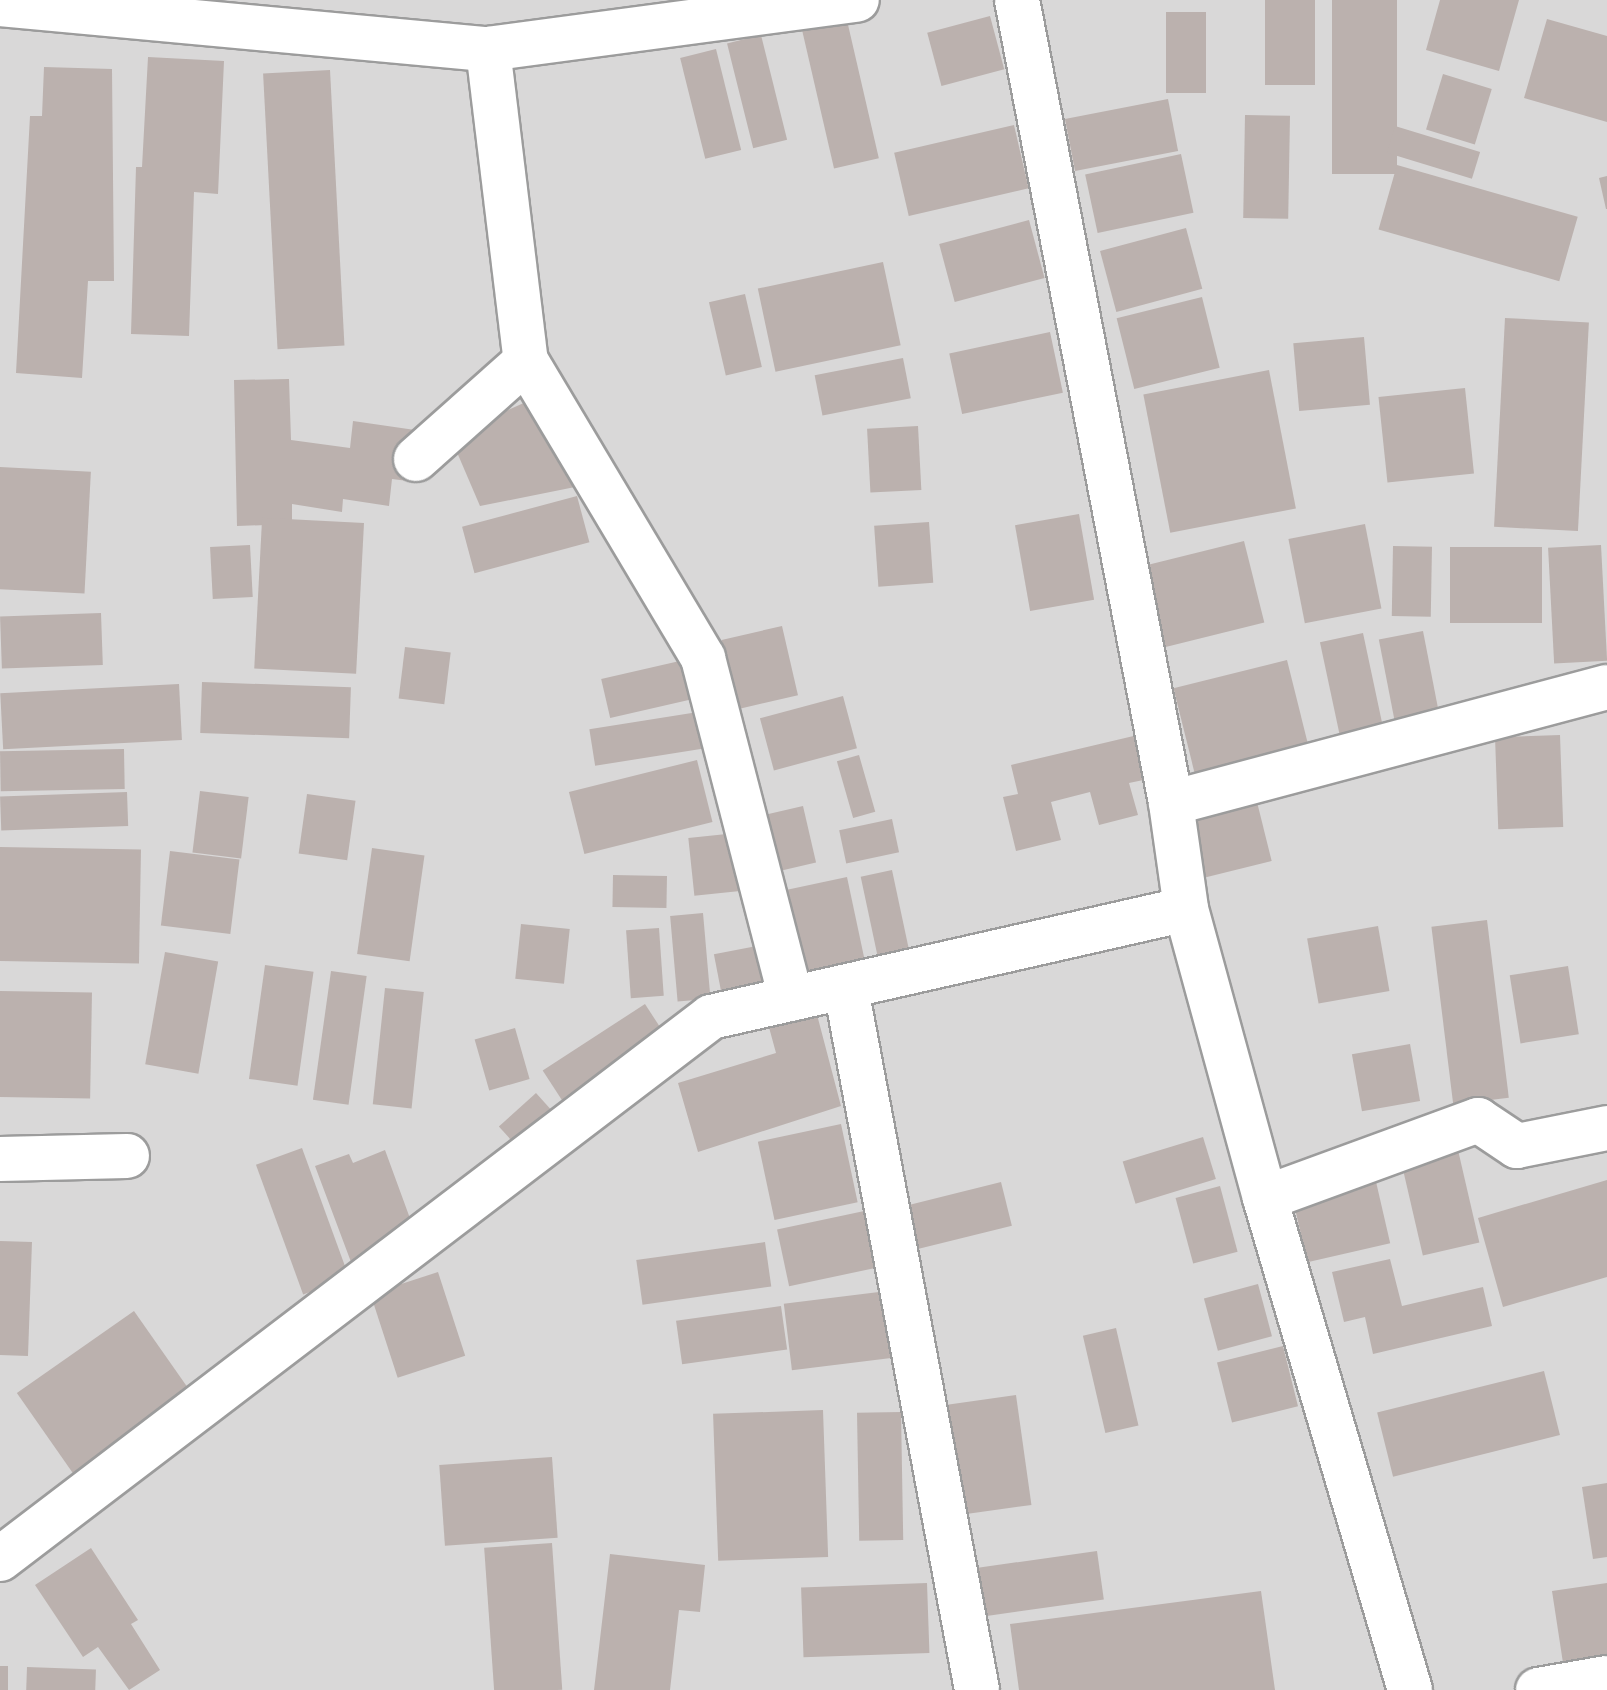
<!DOCTYPE html>
<style>
body{margin:0}
#map{position:relative;width:1607px;height:1690px;overflow:hidden;background:#ece6e1;font-family:"Source Sans 3",sans-serif}
div>[style]{position:absolute}
.residential>*{inset:0;background:#d9d8d8;transform-origin:0 0}
.building>*{inset:0;background:#bbb1ae;transform-origin:0 0}
.roads{filter:drop-shadow(2px 0 #9c9c9c) drop-shadow(-2px 0 #9c9c9c) drop-shadow(0 2px #9c9c9c) drop-shadow(0 -2px #9c9c9c)}
.street>*{height:44px;margin:-22px;padding:0 22px;transform-origin:22px;border-radius:22px;background:#fff}
span{translate:-50% -50%;white-space:nowrap;text-align:center;line-height:1.15;-webkit-text-stroke:7px #fff;paint-order:stroke}
</style>
<div id="map">
<div class="residential">
<i style="left:0;top:0;width:1607px;height:1690px"></i>
</div>
<div class="building">
<i style="left:1265px;top:0;width:50px;height:85px"></i>
<i style="left:1332px;top:0;width:65px;height:174px"></i>
<i style="clip-path:polygon(1440px 0,1519px 0,1499px 71px,1426px 50px)"></i>
<i style="left:1166px;top:12px;width:40px;height:81px"></i>
<i style="left:846px;top:16px;width:146px;height:46px;rotate:77deg"></i>
<i style="left:990px;top:16px;width:55px;height:65px;rotate:75deg"></i>
<i style="clip-path:polygon(1547px 19px,1607px 36px,1607px 122px,1524px 98px)"></i>
<i style="left:761px;top:35px;width:108px;height:35px;rotate:76deg"></i>
<i style="left:716px;top:49px;width:104px;height:37px;rotate:76deg"></i>
<i style="clip-path:polygon(148px 57px,224px 61px,218px 194px,194px 192px,189px 336px,131px 334px,136px 167px,142px 167px)"></i>
<i style="clip-path:polygon(44px 67px,112px 69px,114px 281px,88px 281px,82px 378px,16px 373px,30px 116px,42px 116px)"></i>
<i style="left:330px;top:70px;width:276px;height:67px;rotate:87deg"></i>
<i style="left:1443px;top:74px;width:51px;height:58px;rotate:17deg"></i>
<i style="left:1168px;top:99px;width:53px;height:105px;rotate:79deg"></i>
<i style="left:1245px;top:115px;width:45px;height:103px;rotate:1deg"></i>
<i style="left:1014px;top:125px;width:65px;height:123px;rotate:77deg"></i>
<i style="left:1395px;top:126px;width:89px;height:28px;rotate:17deg"></i>
<i style="left:1181px;top:154px;width:60px;height:98px;rotate:78deg"></i>
<i style="left:1397px;top:165px;width:188px;height:67px;rotate:16deg"></i>
<i style="clip-path:polygon(1607px 176px,1607px 209px,1606px 209px,1599px 178px)"></i>
<i style="left:1029px;top:220px;width:60px;height:93px;rotate:75deg"></i>
<i style="left:1186px;top:228px;width:63px;height:89px;rotate:75deg"></i>
<i style="left:883px;top:262px;width:85px;height:128px;rotate:78deg"></i>
<i style="left:745px;top:294px;width:75px;height:37px;rotate:77deg"></i>
<i style="left:1202px;top:297px;width:73px;height:88px;rotate:76deg"></i>
<i style="left:1505px;top:318px;width:84px;height:209px;rotate:3deg"></i>
<i style="left:1050px;top:332px;width:62px;height:103px;rotate:78deg"></i>
<i style="left:1364px;top:337px;width:68px;height:71px;rotate:85deg"></i>
<i style="left:903px;top:358px;width:41px;height:90px;rotate:79deg"></i>
<i style="left:1269px;top:370px;width:141px;height:128px;rotate:79deg"></i>
<i style="clip-path:polygon(289px 379px,291px 440px,350px 448px,353px 421px,415px 430px,408px 481px,392px 479px,389px 506px,343px 499px,342px 512px,292px 504px,292px 524px,237px 526px,234px 380px)"></i>
<i style="left:1465px;top:388px;width:86px;height:87px;rotate:84deg"></i>
<i style="clip-path:polygon(535px 398px,575px 487px,480px 506px,450px 436px)"></i>
<i style="left:918px;top:426px;width:64px;height:51px;rotate:87deg"></i>
<i style="left:0;top:467px;width:91px;height:122px;rotate:3deg"></i>
<i style="left:577px;top:496px;width:48px;height:119px;rotate:75deg"></i>
<i style="left:1079px;top:514px;width:87px;height:65px;rotate:80deg"></i>
<i style="left:929px;top:522px;width:61px;height:55px;rotate:86deg"></i>
<i style="left:364px;top:523px;width:151px;height:102px;rotate:93deg"></i>
<i style="left:1365px;top:524px;width:86px;height:78px;rotate:79deg"></i>
<i style="left:1244px;top:541px;width:84px;height:110px;rotate:76deg"></i>
<i style="left:250px;top:545px;width:52px;height:40px;rotate:87deg"></i>
<i style="left:1601px;top:545px;width:116px;height:53px;rotate:87deg"></i>
<i style="left:1393px;top:546px;width:39px;height:70px;rotate:1deg"></i>
<i style="left:1450px;top:547px;width:92px;height:76px"></i>
<i style="left:101px;top:613px;width:52px;height:101px;rotate:88deg"></i>
<i style="left:782px;top:626px;width:71px;height:62px;rotate:77deg"></i>
<i style="left:1423px;top:631px;width:82px;height:45px;rotate:79deg"></i>
<i style="left:1363px;top:633px;width:97px;height:44px;rotate:78deg"></i>
<i style="left:405px;top:647px;width:46px;height:52px;rotate:7deg"></i>
<i style="left:684px;top:660px;width:40px;height:85px;rotate:77deg"></i>
<i style="left:1287px;top:660px;width:90px;height:117px;rotate:76deg"></i>
<i style="left:202px;top:682px;width:149px;height:51px;rotate:2deg"></i>
<i style="left:179px;top:684px;width:56px;height:179px;rotate:87deg"></i>
<i style="left:843px;top:696px;width:54px;height:86px;rotate:75deg"></i>
<i style="left:698px;top:712px;width:37px;height:110px;rotate:81deg"></i>
<i style="clip-path:polygon(1142px 734px,1153px 778px,1129px 783px,1138px 815px,1099px 825px,1090px 792px,1051px 802px,1061px 840px,1016px 851px,1003px 797px,1018px 794px,1011px 765px)"></i>
<i style="left:1560px;top:735px;width:92px;height:65px;rotate:88deg"></i>
<i style="left:124px;top:749px;width:40px;height:124px;rotate:89deg"></i>
<i style="left:859px;top:755px;width:59px;height:23px;rotate:74deg"></i>
<i style="left:697px;top:760px;width:64px;height:132px;rotate:76deg"></i>
<i style="left:200px;top:791px;width:49px;height:62px;rotate:7deg"></i>
<i style="left:127px;top:792px;width:34px;height:127px;rotate:88deg"></i>
<i style="left:307px;top:794px;width:49px;height:60px;rotate:8deg"></i>
<i style="left:1255px;top:794px;width:69px;height:76px;rotate:76deg"></i>
<i style="left:803px;top:806px;width:58px;height:42px;rotate:77deg"></i>
<i style="left:892px;top:819px;width:34px;height:54px;rotate:78deg"></i>
<i style="left:746px;top:832px;width:58px;height:58px;rotate:84deg"></i>
<i style="left:0;top:847px;width:141px;height:114px;rotate:1deg"></i>
<i style="left:372px;top:848px;width:53px;height:107px;rotate:8deg"></i>
<i style="left:170px;top:851px;width:70px;height:75px;rotate:7deg"></i>
<i style="left:892px;top:870px;width:89px;height:32px;rotate:78deg"></i>
<i style="left:613px;top:875px;width:54px;height:32px;rotate:1deg"></i>
<i style="left:847px;top:877px;width:90px;height:72px;rotate:78deg"></i>
<i style="left:703px;top:913px;width:86px;height:33px;rotate:85deg"></i>
<i style="left:1487px;top:920px;width:179px;height:56px;rotate:83deg"></i>
<i style="left:521px;top:924px;width:49px;height:55px;rotate:6deg"></i>
<i style="left:1378px;top:926px;width:66px;height:72px;rotate:80deg"></i>
<i style="left:659px;top:928px;width:68px;height:33px;rotate:86deg"></i>
<i style="left:762px;top:945px;width:47px;height:49px;rotate:79deg"></i>
<i style="left:165px;top:952px;width:54px;height:114px;rotate:10deg"></i>
<i style="left:265px;top:965px;width:49px;height:115px;rotate:8deg"></i>
<i style="left:1568px;top:966px;width:69px;height:59px;rotate:81deg"></i>
<i style="left:331px;top:971px;width:36px;height:130px;rotate:8deg"></i>
<i style="left:385px;top:988px;width:39px;height:117px;rotate:6deg"></i>
<i style="left:0;top:991px;width:92px;height:106px;rotate:1deg"></i>
<i style="left:645px;top:1004px;width:46px;height:122px;rotate:57deg"></i>
<i style="clip-path:polygon(815px 1007px,841px 1106px,698px 1152px,678px 1083px,776px 1053px,767px 1020px)"></i>
<i style="left:515px;top:1028px;width:53px;height:42px;rotate:74deg"></i>
<i style="left:1410px;top:1044px;width:58px;height:59px;rotate:80deg"></i>
<i style="left:536px;top:1093px;width:42px;height:50px;rotate:48deg"></i>
<i style="left:841px;top:1124px;width:80px;height:85px;rotate:78deg"></i>
<i style="left:1203px;top:1137px;width:44px;height:84px;rotate:73deg"></i>
<i style="left:302px;top:1148px;width:138px;height:49px;rotate:70deg"></i>
<i style="clip-path:polygon(385px 1150px,415px 1232px,354px 1270px,315px 1166px,349px 1154px,353px 1163px)"></i>
<i style="left:1458px;top:1150px;width:95px;height:58px;rotate:77deg"></i>
<i style="left:1374px;top:1173px;width:72px;height:85px;rotate:77deg"></i>
<i style="clip-path:polygon(1607px 1180px,1607px 1277px,1503px 1307px,1478px 1218px)"></i>
<i style="left:1001px;top:1182px;width:45px;height:98px;rotate:76deg"></i>
<i style="left:1220px;top:1186px;width:68px;height:46px;rotate:75deg"></i>
<i style="left:869px;top:1210px;width:58px;height:94px;rotate:78deg"></i>
<i style="left:0;top:1241px;width:32px;height:114px;rotate:2deg"></i>
<i style="left:765px;top:1242px;width:45px;height:130px;rotate:82deg"></i>
<i style="clip-path:polygon(1390px 1259px,1402px 1306px,1483px 1287px,1492px 1326px,1373px 1354px,1365px 1317px,1344px 1322px,1332px 1272px)"></i>
<i style="left:438px;top:1272px;width:88px;height:71px;rotate:72deg"></i>
<i style="left:1258px;top:1284px;width:54px;height:56px;rotate:75deg"></i>
<i style="left:887px;top:1291px;width:67px;height:104px;rotate:83deg"></i>
<i style="left:781px;top:1306px;width:44px;height:106px;rotate:82deg"></i>
<i style="left:134px;top:1311px;width:110px;height:143px;rotate:55deg"></i>
<i style="left:1116px;top:1328px;width:100px;height:34px;rotate:77deg"></i>
<i style="left:1283px;top:1346px;width:62px;height:68px;rotate:76deg"></i>
<i style="left:1544px;top:1371px;width:66px;height:172px;rotate:76deg"></i>
<i style="left:1016px;top:1395px;width:111px;height:73px;rotate:82deg"></i>
<i style="left:823px;top:1410px;width:147px;height:110px;rotate:88deg"></i>
<i style="left:901px;top:1412px;width:128px;height:44px;rotate:89deg"></i>
<i style="left:552px;top:1457px;width:81px;height:113px;rotate:86deg"></i>
<i style="clip-path:polygon(1607px 1483px,1607px 1557px,1593px 1559px,1582px 1487px)"></i>
<i style="left:552px;top:1543px;width:147px;height:68px;rotate:86deg"></i>
<i style="clip-path:polygon(91px 1548px,138px 1620px,131px 1624px,160px 1670px,129px 1690px,98px 1647px,83px 1657px,35px 1585px)"></i>
<i style="left:1097px;top:1551px;width:49px;height:129px;rotate:82deg"></i>
<i style="clip-path:polygon(610px 1554px,705px 1565px,700px 1612px,679px 1610px,670px 1690px,594px 1690px)"></i>
<i style="left:927px;top:1583px;width:70px;height:126px;rotate:88deg"></i>
<i style="clip-path:polygon(1607px 1583px,1607px 1657px,1563px 1663px,1552px 1591px)"></i>
<i style="clip-path:polygon(1261px 1591px,1275px 1690px,1019px 1690px,1010px 1624px)"></i>
<i style="left:0;top:1666px;width:8px;height:24px"></i>
<i style="left:27px;top:1667px;width:69px;height:23px;rotate:2deg"></i>
</div>
<div class="roads">
<div class="street">
<i style="left:1017px;top:0;width:818px;rotate:79.14deg"></i>
<i style="left:1171px;top:803px;width:107px;rotate:81.9deg"></i>
<i style="left:1186px;top:909px;width:300px;rotate:74.7deg"></i>
<i style="left:1265px;top:1198px;width:513px;rotate:73.58deg"></i>
<i style="left:0;top:4px;width:490px;rotate:5.3deg"></i>
<i style="left:488px;top:49px;width:372px;rotate:-7.6deg"></i>
<i style="left:488px;top:49px;width:314px;rotate:83.1deg"></i>
<i style="left:526px;top:361px;width:346px;rotate:59.2deg"></i>
<i style="left:703px;top:658px;width:352px;rotate:75.5deg"></i>
<i style="left:416px;top:459px;width:147px;rotate:-41.7deg"></i>
<i style="left:1171px;top:803px;width:451px;rotate:-14.9deg"></i>
<i style="left:846px;top:989px;width:713px;rotate:79.41deg"></i>
<i style="left:0;top:1159px;width:127px;rotate:-1.4deg"></i>
<i style="left:1265px;top:1198px;width:227px;rotate:-20.1deg"></i>
<i style="left:1478px;top:1120px;width:47px;rotate:33.7deg"></i>
<i style="left:1517px;top:1146px;width:92px;rotate:-11.3deg"></i>
<i style="left:0;top:1559px;width:894px;rotate:-37.32deg"></i>
<i style="left:711px;top:1017px;width:487px;rotate:-12.8deg"></i>
<i style="left:1538px;top:1690px;width:70px;rotate:-9.9deg"></i>
</div>
</div>
</div>
